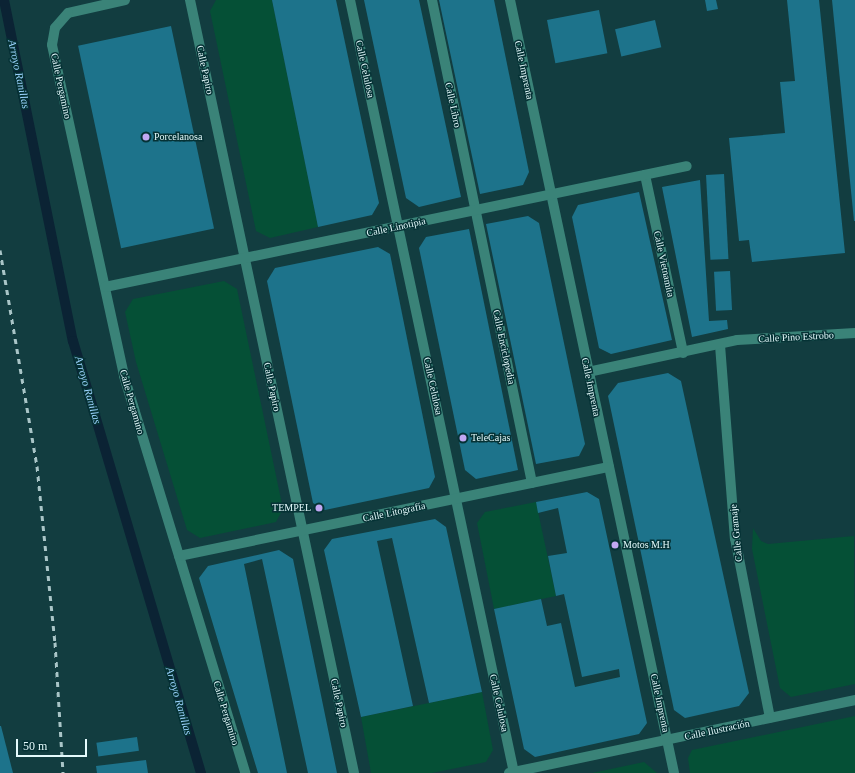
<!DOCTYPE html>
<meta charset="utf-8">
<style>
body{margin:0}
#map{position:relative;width:855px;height:773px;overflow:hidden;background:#123d40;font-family:Georgia,serif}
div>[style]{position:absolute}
.green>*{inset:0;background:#055036}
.canal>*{height:10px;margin:-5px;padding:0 5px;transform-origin:5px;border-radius:5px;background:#0b2334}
.building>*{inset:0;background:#1d738b;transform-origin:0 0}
.minor>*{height:10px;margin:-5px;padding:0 5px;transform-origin:5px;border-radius:5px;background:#3a8378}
.rail>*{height:3px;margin-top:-1.5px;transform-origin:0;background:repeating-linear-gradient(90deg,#a9c5c7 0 5px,transparent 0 10px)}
.dots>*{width:11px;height:11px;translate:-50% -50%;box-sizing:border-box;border:2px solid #053235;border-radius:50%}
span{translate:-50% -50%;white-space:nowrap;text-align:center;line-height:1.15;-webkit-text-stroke:3px #053235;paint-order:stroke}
.street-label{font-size:10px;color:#e4fafc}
.poi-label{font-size:10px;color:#e4fafc}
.left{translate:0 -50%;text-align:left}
.right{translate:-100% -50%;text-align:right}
.water-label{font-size:11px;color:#9bd3fd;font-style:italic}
.scale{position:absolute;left:16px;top:739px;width:71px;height:18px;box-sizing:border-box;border:2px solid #e4fafc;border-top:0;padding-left:5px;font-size:12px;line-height:14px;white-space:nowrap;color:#e4fafc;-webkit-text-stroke:3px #053235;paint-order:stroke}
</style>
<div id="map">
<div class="green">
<i style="clip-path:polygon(216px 0,272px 0,318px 227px,270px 238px,256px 231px,210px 11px)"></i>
<i style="clip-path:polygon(224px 281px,237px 289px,283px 509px,276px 522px,200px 538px,187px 530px,136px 362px,125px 312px,133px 299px)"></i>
<i style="clip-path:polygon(536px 502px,556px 596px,494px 609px,477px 523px,485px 512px)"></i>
<i style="clip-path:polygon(753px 528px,761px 541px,768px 544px,854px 536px,855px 684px,791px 697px,780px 688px,752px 549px)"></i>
<i style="clip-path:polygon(482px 692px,493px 750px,486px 762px,432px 773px,371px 773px,361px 717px)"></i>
<i style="clip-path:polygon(855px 716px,855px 773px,690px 773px,688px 758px,692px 750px)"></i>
<i style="clip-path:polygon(644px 762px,657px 773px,592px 773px)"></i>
</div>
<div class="canal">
<i style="left:4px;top:0;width:348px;rotate:78.6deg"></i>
<i style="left:73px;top:341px;width:451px;rotate:73.5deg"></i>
</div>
<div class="building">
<i style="clip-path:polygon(272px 0,336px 0,379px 203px,372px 215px,318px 227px)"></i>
<i style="clip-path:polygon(364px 0,419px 0,461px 197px,419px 207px,406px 198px)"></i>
<i style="clip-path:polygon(439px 0,494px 0,529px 172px,523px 185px,480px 194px)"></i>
<i style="clip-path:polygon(705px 0,716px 0,718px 9px,707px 11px)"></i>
<i style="clip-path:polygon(787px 0,819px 0,845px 253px,752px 262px,749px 240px,739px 241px,729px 138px,785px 133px,780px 82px,795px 81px)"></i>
<i style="clip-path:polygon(832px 0,855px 0,855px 221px,854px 221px)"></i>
<i style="left:599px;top:10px;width:44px;height:53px;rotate:79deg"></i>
<i style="left:655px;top:20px;width:28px;height:41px;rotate:77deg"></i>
<i style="left:171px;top:26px;width:207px;height:95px;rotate:78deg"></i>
<i style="left:724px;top:174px;width:85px;height:18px;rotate:87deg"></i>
<i style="clip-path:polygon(700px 180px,709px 321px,727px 320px,728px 329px,692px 337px,662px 187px)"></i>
<i style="clip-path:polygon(639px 192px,672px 340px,611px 354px,599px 348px,572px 217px,578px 205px)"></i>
<i style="clip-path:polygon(528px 216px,539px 223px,585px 444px,579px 456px,536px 464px,486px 224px)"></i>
<i style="clip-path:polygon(469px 229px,518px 470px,476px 479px,465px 470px,419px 248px,426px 237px)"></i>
<i style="clip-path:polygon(378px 247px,390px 254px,435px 477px,429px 488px,325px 510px,313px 503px,267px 281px,275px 268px)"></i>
<i style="left:730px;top:271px;width:39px;height:16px;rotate:87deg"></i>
<i style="clip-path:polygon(668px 373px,681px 381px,749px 693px,739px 706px,685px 718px,674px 710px,608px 396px,618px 383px)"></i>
<i style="clip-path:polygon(587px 492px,599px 499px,647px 723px,639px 734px,535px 757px,524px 749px,494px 609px,541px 599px,547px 626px,561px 623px,575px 687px,620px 677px,619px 669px,582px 677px,564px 594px,556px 596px,548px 556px,567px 553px,558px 508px,538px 513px,536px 502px)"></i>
<i style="clip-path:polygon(435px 519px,446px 527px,482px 692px,429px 703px,392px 538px,377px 541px,413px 706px,361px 717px,324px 550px,332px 539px)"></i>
<i style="clip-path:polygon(279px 550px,293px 559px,337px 773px,308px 773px,262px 559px,244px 564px,287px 773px,258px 773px,199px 578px,208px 566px)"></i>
<i style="clip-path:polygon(0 726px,1px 726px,13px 773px,0 773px)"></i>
<i style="left:137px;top:737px;width:14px;height:41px;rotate:82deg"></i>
<i style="clip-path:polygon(146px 760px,148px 773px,97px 773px,96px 766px)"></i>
</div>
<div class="minor">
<i style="left:125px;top:0;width:58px;rotate:167.2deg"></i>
<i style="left:68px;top:13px;width:20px;rotate:131deg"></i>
<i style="left:55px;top:28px;width:17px;rotate:100deg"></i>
<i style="left:52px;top:45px;width:339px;rotate:77.7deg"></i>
<i style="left:124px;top:376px;width:415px;rotate:73deg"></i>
<i style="left:190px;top:0;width:790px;rotate:78.02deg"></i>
<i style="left:350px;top:0;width:790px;rotate:78.02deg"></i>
<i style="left:432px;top:0;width:493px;rotate:78.3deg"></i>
<i style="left:510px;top:0;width:790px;rotate:78.02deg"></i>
<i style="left:645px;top:175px;width:182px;rotate:77.9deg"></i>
<i style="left:105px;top:287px;width:594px;rotate:-11.74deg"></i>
<i style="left:720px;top:345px;width:194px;rotate:85.6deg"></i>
<i style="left:735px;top:538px;width:183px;rotate:79deg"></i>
<i style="left:588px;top:372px;width:152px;rotate:-12.1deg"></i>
<i style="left:737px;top:340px;width:118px;rotate:-3.4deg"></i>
<i style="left:179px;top:556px;width:439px;rotate:-11.7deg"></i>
<i style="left:509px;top:773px;width:354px;rotate:-11.9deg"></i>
</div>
<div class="rail">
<i style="left:0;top:250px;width:219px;rotate:80.3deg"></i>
<i style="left:37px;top:466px;width:177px;rotate:84.2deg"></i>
<i style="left:55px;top:642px;width:131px;rotate:86.5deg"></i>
</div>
<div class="dots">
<i style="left:146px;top:137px;background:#c1a8f3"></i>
<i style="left:463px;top:438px;background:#c1a8f3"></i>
<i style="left:319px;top:508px;background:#c1a8f3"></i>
<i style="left:615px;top:545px;background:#c1a8f3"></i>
</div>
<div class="street-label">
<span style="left:365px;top:69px;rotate:78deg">Calle Celulosa</span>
<span style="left:205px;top:70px;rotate:78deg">Calle Papiro</span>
<span style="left:524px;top:70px;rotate:78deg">Calle Imprenta</span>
<span style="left:61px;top:86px;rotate:78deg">Calle Pergamino</span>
<span style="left:453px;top:105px;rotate:78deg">Calle Libro</span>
<span style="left:396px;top:227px;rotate:-12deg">Calle Linotipia</span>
<span style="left:664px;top:264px;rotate:78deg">Calle Vietnamita</span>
<span style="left:796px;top:337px;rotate:-3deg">Calle Pino Estrobo</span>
<span style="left:504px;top:347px;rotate:78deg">Calle Enciclopedia</span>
<span style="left:433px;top:386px;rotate:78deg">Calle Celulosa</span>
<span style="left:272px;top:387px;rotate:78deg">Calle Papiro</span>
<span style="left:591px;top:387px;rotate:78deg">Calle Imprenta</span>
<span style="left:132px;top:402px;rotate:74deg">Calle Pergamino</span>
<span style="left:394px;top:512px;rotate:-12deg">Calle Litografía</span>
<span style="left:736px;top:533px;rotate:-96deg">Calle Gramaje</span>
<span style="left:339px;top:703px;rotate:78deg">Calle Papiro</span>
<span style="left:499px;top:703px;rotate:78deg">Calle Celulosa</span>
<span style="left:660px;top:703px;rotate:78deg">Calle Imprenta</span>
<span style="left:226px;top:713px;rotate:73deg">Calle Pergamino</span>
<span style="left:717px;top:730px;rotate:-12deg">Calle Ilustración</span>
</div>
<div class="poi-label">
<span class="left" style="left:154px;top:137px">Porcelanosa</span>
<span class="left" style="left:471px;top:438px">TeleCajas</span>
<span class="right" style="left:311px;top:508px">TEMPEL</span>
<span class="left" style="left:623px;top:545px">Motos M.H</span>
</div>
<div class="water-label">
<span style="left:19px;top:74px;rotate:78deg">Arroyo Ranillas</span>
<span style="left:88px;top:390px;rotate:74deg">Arroyo Ranillas</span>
<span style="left:179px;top:701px;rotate:74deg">Arroyo Ranillas</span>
</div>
<div class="scale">50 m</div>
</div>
